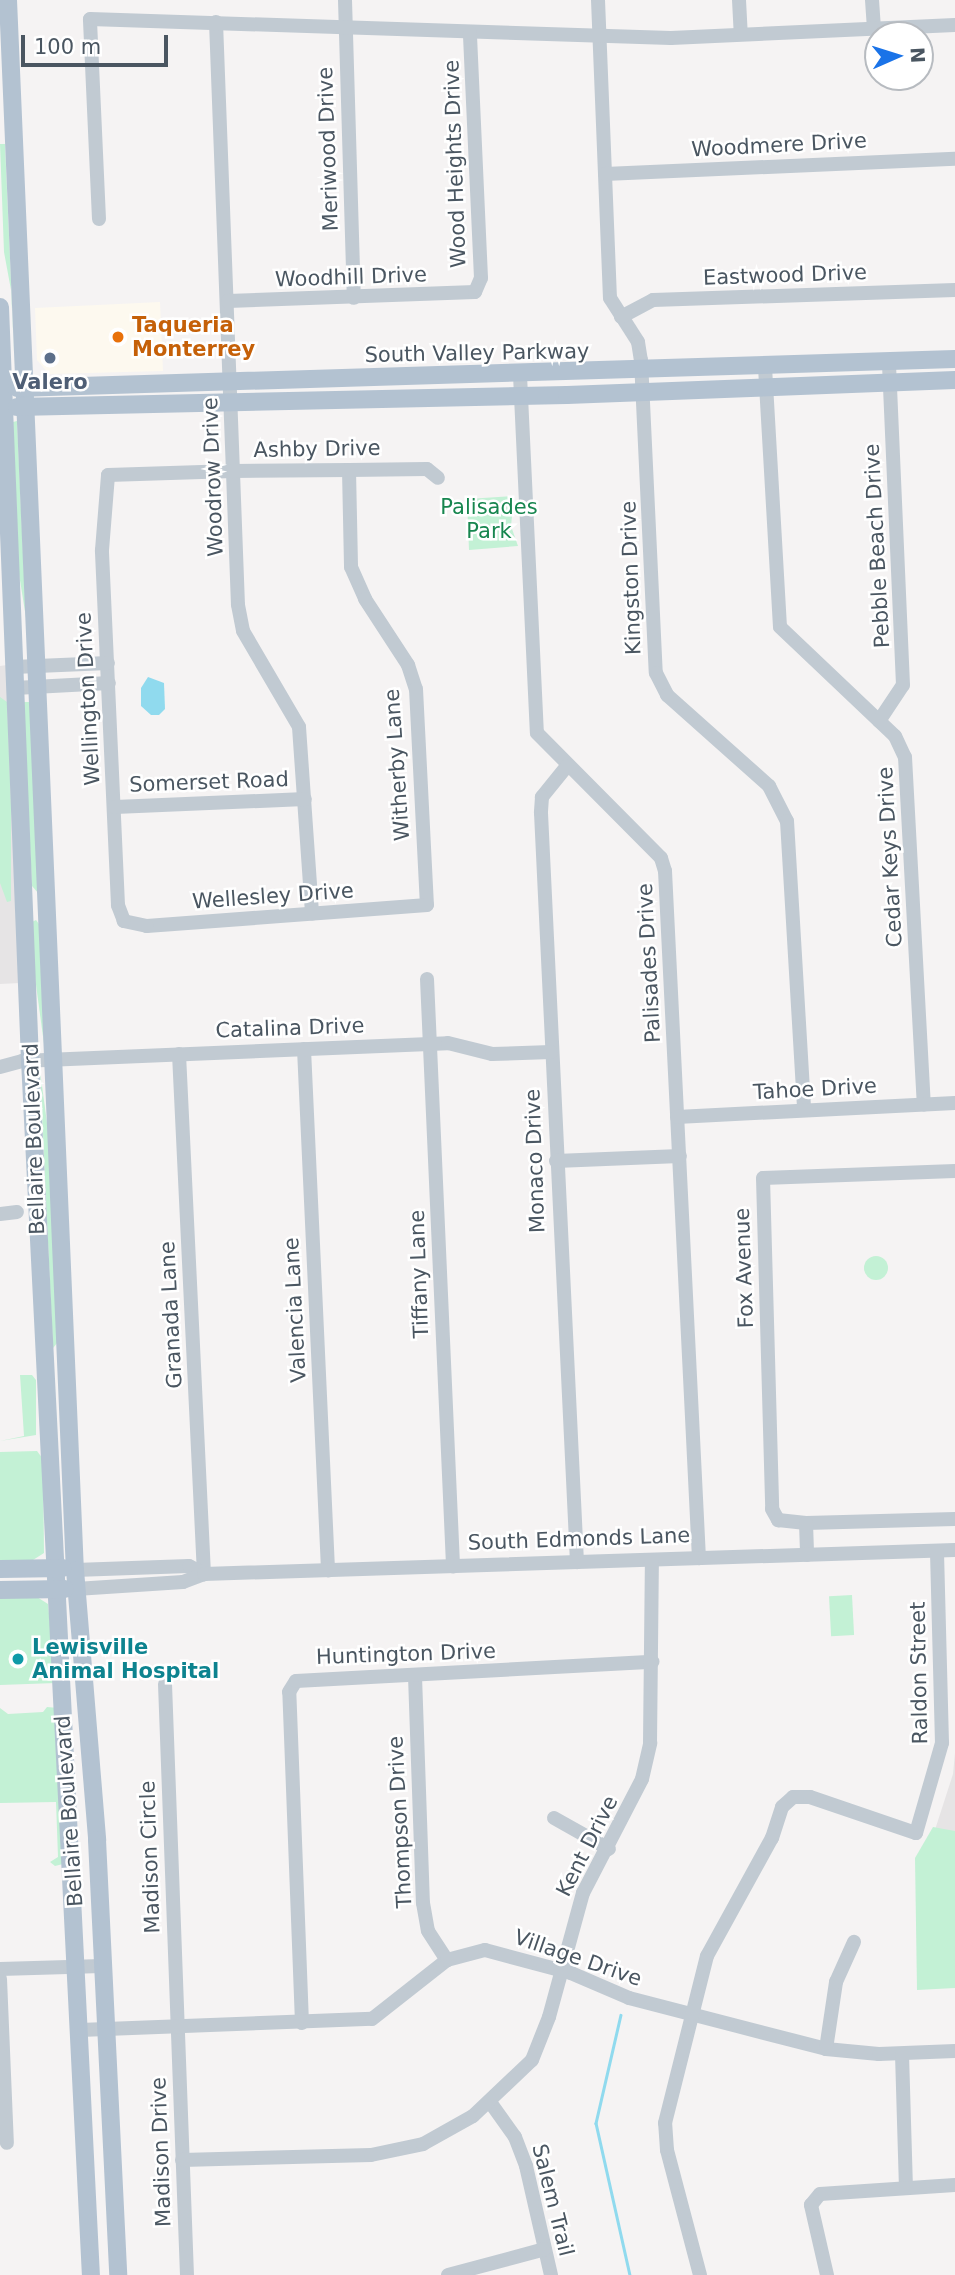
<!DOCTYPE html>
<style>
body{margin:0}
#map{position:relative;width:955px;height:2275px;overflow:hidden;background:#f5f3f3;font-family:"DejaVu Sans",sans-serif}
div>[style]{position:absolute}
.commercial>*{inset:0;background:#fdf9ef}
.education>*{inset:0;background:#e6e4e5}
.green>*{inset:0;background:#c3f1d5;transform-origin:0 0}
.round{border-radius:50%}
.water>*{inset:0;background:#90daee}
.stream>*{height:2.5px;margin:-1.25px;padding:0 1.25px;transform-origin:1.25px;border-radius:1.25px;background:#90daee}
.minor>*{height:14px;margin:-7px;padding:0 7px;transform-origin:7px;border-radius:7px;background:#c1cad2}
.major>*{height:18px;margin:-9px;padding:0 9px;transform-origin:9px;border-radius:9px;background:#b3c2d1}
.dots>*{width:19px;height:19px;translate:-50% -50%;box-sizing:border-box;border:4px solid #fff;border-radius:50%}
span{translate:-50% -50%;white-space:nowrap;text-align:center;line-height:1.15;-webkit-text-stroke:5px #fff;paint-order:stroke}
.street-label{font-size:21px;color:#4a5661}
.food-label{font-size:21px;color:#c56008;font-weight:700}
.left{translate:0 -50%;text-align:left}
.service-label{font-size:21px;color:#4e5e75;font-weight:700}
.park-label{font-size:21px;color:#17864f}
.culture-label{font-size:21px;color:#0d838f;font-weight:700}
.north{position:absolute;left:864px;top:21px;width:70px;height:70px;box-sizing:border-box;background:#fff;border:2px solid #b7bbc0;border-radius:50%;rotate:87deg;font-size:19px;font-weight:700;line-height:28px;text-align:center;color:#4a5661}
.north::after{content:'';display:block;margin:auto;width:24px;height:32px;background:#1a73e8;clip-path:polygon(50% 0,100% 100%,50% 72%,0 100%)}
.scale{position:absolute;left:21px;top:35px;width:147px;height:32px;box-sizing:border-box;border:4px solid #4a5661;border-top:0;padding-left:9px;font-size:21px;line-height:24px;white-space:nowrap;color:#4a5661;-webkit-text-stroke:5px #fff;paint-order:stroke}
</style>
<div id="map">
<div class="commercial">
<i style="clip-path:polygon(160px 302px,163px 371px,49px 374px,37px 360px,35px 308px)"></i>
</div>
<div class="education">
<i style="clip-path:polygon(7px 665px,20px 983px,0 984px,0 666px)"></i>
<i style="clip-path:polygon(955px 1753px,955px 1841px,933px 1836px,953px 1774px)"></i>
</div>
<div class="green">
<i style="clip-path:polygon(0 144px,5px 144px,15px 372px,11px 290px,4px 252px)"></i>
<i style="clip-path:polygon(17px 421px,21px 510px,26px 618px,19px 574px,13px 422px)"></i>
<i style="clip-path:polygon(514px 496px,511px 526px,518px 546px,469px 550px,467px 499px)"></i>
<i style="clip-path:polygon(0 697px,7px 702px,11px 806px,11px 901px,7px 902px,0 883px)"></i>
<i style="clip-path:polygon(23px 702px,31px 702px,39px 894px,32px 886px)"></i>
<i style="clip-path:polygon(36px 920px,39px 924px,44px 1044px,32px 955px,32px 922px)"></i>
<i style="clip-path:polygon(40px 1071px,50px 1145px,58px 1342px,53px 1348px)"></i>
<i class="round" style="left:864px;top:1256px;width:24px;height:24px"></i>
<i style="clip-path:polygon(20px 1375px,32px 1375px,36px 1380px,36px 1435px,0 1441px,24px 1436px)"></i>
<i style="clip-path:polygon(37px 1451px,43px 1459px,44px 1553px,33px 1560px,0 1562px,0 1452px)"></i>
<i style="left:852px;top:1595px;width:40px;height:23px;rotate:87deg"></i>
<i style="clip-path:polygon(0 1597px,37px 1597px,48px 1604px,56px 1683px,0 1685px)"></i>
<i style="clip-path:polygon(47px 1707px,58px 1708px,63px 1864px,55px 1866px,50px 1862px,58px 1857px,56px 1802px,0 1803px,0 1708px,8px 1714px,43px 1712px)"></i>
<i style="clip-path:polygon(933px 1827px,955px 1831px,955px 1988px,917px 1990px,915px 1858px)"></i>
</div>
<div class="water">
<i style="clip-path:polygon(148px 677px,164px 683px,165px 709px,159px 715px,151px 715px,141px 706px,141px 688px)"></i>
</div>
<div class="stream">
<i style="left:621px;top:2015px;width:111px;rotate:103deg"></i>
<i style="left:596px;top:2123px;width:156px;rotate:77.4deg"></i>
</div>
<div class="minor">
<i style="left:345px;top:0;width:298px;rotate:88.3deg"></i>
<i style="left:598px;top:0;width:298px;rotate:87.7deg"></i>
<i style="left:610px;top:298px;width:52px;rotate:57.5deg"></i>
<i style="left:638px;top:342px;width:18px;rotate:81deg"></i>
<i style="left:641px;top:360px;width:313px;rotate:87.3deg"></i>
<i style="left:656px;top:673px;width:25px;rotate:63deg"></i>
<i style="left:667px;top:695px;width:137px;rotate:41.7deg"></i>
<i style="left:769px;top:786px;width:39px;rotate:63deg"></i>
<i style="left:787px;top:821px;width:289px;rotate:86.6deg"></i>
<i style="left:739px;top:0;width:33px;rotate:87deg"></i>
<i style="left:872px;top:0;width:27px;rotate:86deg"></i>
<i style="left:216px;top:22px;width:583px;rotate:87.84deg"></i>
<i style="left:238px;top:605px;width:26px;rotate:79deg"></i>
<i style="left:243px;top:631px;width:111px;rotate:59.7deg"></i>
<i style="left:299px;top:727px;width:187px;rotate:86deg"></i>
<i style="left:605px;top:174px;width:350px;rotate:-2.5deg"></i>
<i style="left:99px;top:219px;width:200px;rotate:-92.6deg"></i>
<i style="left:90px;top:19px;width:581px;rotate:1.87deg"></i>
<i style="left:671px;top:38px;width:284px;rotate:-2.6deg"></i>
<i style="left:228px;top:301px;width:247px;rotate:-2.1deg"></i>
<i style="left:475px;top:292px;width:15px;rotate:-67deg"></i>
<i style="left:481px;top:278px;width:245px;rotate:-92.6deg"></i>
<i style="left:621px;top:317px;width:36px;rotate:-28deg"></i>
<i style="left:653px;top:300px;width:302px;rotate:-1.9deg"></i>
<i style="left:765px;top:367px;width:260px;rotate:86.7deg"></i>
<i style="left:780px;top:627px;width:158px;rotate:43.5deg"></i>
<i style="left:895px;top:736px;width:23px;rotate:65deg"></i>
<i style="left:905px;top:757px;width:348px;rotate:86.9deg"></i>
<i style="left:520px;top:375px;width:358px;rotate:87.3deg"></i>
<i style="left:537px;top:733px;width:176px;rotate:45.2deg"></i>
<i style="left:661px;top:858px;width:14px;rotate:73deg"></i>
<i style="left:665px;top:871px;width:688px;rotate:87.17deg"></i>
<i style="left:349px;top:470px;width:97px;rotate:88.8deg"></i>
<i style="left:351px;top:567px;width:35px;rotate:66deg"></i>
<i style="left:365px;top:599px;width:79px;rotate:56.9deg"></i>
<i style="left:408px;top:665px;width:25px;rotate:72deg"></i>
<i style="left:416px;top:689px;width:216px;rotate:87.1deg"></i>
<i style="left:427px;top:905px;width:281px;rotate:175.7deg"></i>
<i style="left:147px;top:926px;width:24px;rotate:-168deg"></i>
<i style="left:124px;top:921px;width:17px;rotate:-111deg"></i>
<i style="left:118px;top:905px;width:355px;rotate:-92.6deg"></i>
<i style="left:102px;top:550px;width:75px;rotate:-85.4deg"></i>
<i style="left:108px;top:475px;width:125px;rotate:-1.8deg"></i>
<i style="left:233px;top:471px;width:116px;rotate:-0.5deg"></i>
<i style="left:349px;top:470px;width:78px;rotate:-0.7deg"></i>
<i style="left:427px;top:469px;width:14px;rotate:39deg"></i>
<i style="left:14px;top:667px;width:94px;rotate:-2.4deg"></i>
<i style="left:15px;top:688px;width:94px;rotate:-3deg"></i>
<i style="left:879px;top:721px;width:43px;rotate:-56.3deg"></i>
<i style="left:903px;top:685px;width:324px;rotate:-92.5deg"></i>
<i style="left:567px;top:766px;width:40px;rotate:129deg"></i>
<i style="left:542px;top:797px;width:16px;rotate:94deg"></i>
<i style="left:541px;top:813px;width:750px;rotate:87.25deg"></i>
<i style="left:115px;top:807px;width:190px;rotate:-2.4deg"></i>
<i style="left:427px;top:979px;width:588px;rotate:87.46deg"></i>
<i style="left:304px;top:1049px;width:522px;rotate:87.36deg"></i>
<i style="left:179px;top:1054px;width:521px;rotate:87.25deg"></i>
<i style="left:0;top:1067px;width:23px;rotate:-15deg"></i>
<i style="left:22px;top:1061px;width:426px;rotate:-2.4deg"></i>
<i style="left:448px;top:1043px;width:45px;rotate:14deg"></i>
<i style="left:492px;top:1054px;width:59px;rotate:-1.9deg"></i>
<i style="left:677px;top:1117px;width:278px;rotate:-2.9deg"></i>
<i style="left:556px;top:1161px;width:124px;rotate:-2.3deg"></i>
<i style="left:955px;top:1171px;width:192px;rotate:177.9deg"></i>
<i style="left:763px;top:1178px;width:331px;rotate:88.4deg"></i>
<i style="left:772px;top:1509px;width:13px;rotate:61deg"></i>
<i style="left:778px;top:1520px;width:28px;rotate:6deg"></i>
<i style="left:806px;top:1523px;width:149px;rotate:-1.5deg"></i>
<i style="left:0;top:1214px;width:17px;rotate:-7deg"></i>
<i style="left:806px;top:1523px;width:32px;rotate:88deg"></i>
<i style="left:75px;top:1570px;width:114px;rotate:-2deg"></i>
<i style="left:189px;top:1566px;width:17px;rotate:28deg"></i>
<i style="left:76px;top:1589px;width:107px;rotate:-3.7deg"></i>
<i style="left:183px;top:1582px;width:22px;rotate:-21deg"></i>
<i style="left:204px;top:1574px;width:751px;rotate:-1.83deg"></i>
<i style="left:415px;top:1676px;width:227px;rotate:88deg"></i>
<i style="left:423px;top:1903px;width:28px;rotate:80deg"></i>
<i style="left:428px;top:1931px;width:35px;rotate:57deg"></i>
<i style="left:165px;top:1684px;width:591px;rotate:87.87deg"></i>
<i style="left:554px;top:1818px;width:63px;rotate:29.4deg"></i>
<i style="left:0;top:1969px;width:102px;rotate:-1.7deg"></i>
<i style="left:0;top:1979px;width:164px;rotate:87.6deg"></i>
<i style="left:302px;top:2023px;width:331px;rotate:-92.2deg"></i>
<i style="left:289px;top:1692px;width:13px;rotate:-58deg"></i>
<i style="left:296px;top:1681px;width:357px;rotate:-3.1deg"></i>
<i style="left:80px;top:2030px;width:292px;rotate:-2.2deg"></i>
<i style="left:372px;top:2019px;width:95px;rotate:-38.2deg"></i>
<i style="left:447px;top:1960px;width:39px;rotate:-15deg"></i>
<i style="left:485px;top:1950px;width:89px;rotate:15deg"></i>
<i style="left:571px;top:1973px;width:63px;rotate:23.3deg"></i>
<i style="left:629px;top:1998px;width:203px;rotate:14.5deg"></i>
<i style="left:826px;top:2049px;width:53px;rotate:5.4deg"></i>
<i style="left:879px;top:2054px;width:76px;rotate:-2.3deg"></i>
<i style="left:826px;top:2049px;width:68px;rotate:-81.5deg"></i>
<i style="left:836px;top:1982px;width:44px;rotate:-65.8deg"></i>
<i style="left:902px;top:2054px;width:134px;rotate:88.3deg"></i>
<i style="left:490px;top:2102px;width:43px;rotate:54.5deg"></i>
<i style="left:515px;top:2137px;width:31px;rotate:69deg"></i>
<i style="left:526px;top:2166px;width:112px;rotate:77.1deg"></i>
<i style="left:182px;top:2160px;width:189px;rotate:-1.5deg"></i>
<i style="left:371px;top:2155px;width:53px;rotate:-11.9deg"></i>
<i style="left:423px;top:2144px;width:57px;rotate:-29.2deg"></i>
<i style="left:473px;top:2116px;width:81px;rotate:-43.5deg"></i>
<i style="left:532px;top:2060px;width:46px;rotate:-68.4deg"></i>
<i style="left:549px;top:2017px;width:129px;rotate:-74.7deg"></i>
<i style="left:583px;top:1893px;width:128px;rotate:-62.6deg"></i>
<i style="left:642px;top:1779px;width:37px;rotate:-77deg"></i>
<i style="left:650px;top:1743px;width:183px;rotate:-89.4deg"></i>
<i style="left:448px;top:2275px;width:100px;rotate:-15deg"></i>
<i style="left:700px;top:2275px;width:129px;rotate:-104.8deg"></i>
<i style="left:667px;top:2150px;width:27px;rotate:-94deg"></i>
<i style="left:665px;top:2123px;width:172px;rotate:-75.9deg"></i>
<i style="left:707px;top:1956px;width:135px;rotate:-61.2deg"></i>
<i style="left:772px;top:1838px;width:33px;rotate:-72deg"></i>
<i style="left:782px;top:1807px;width:15px;rotate:-42deg"></i>
<i style="left:793px;top:1797px;width:17px"></i>
<i style="left:810px;top:1797px;width:112px;rotate:18.8deg"></i>
<i style="left:916px;top:1833px;width:94px;rotate:-73.9deg"></i>
<i style="left:942px;top:1743px;width:192px;rotate:-91.5deg"></i>
<i style="left:827px;top:2275px;width:72px;rotate:-102.9deg"></i>
<i style="left:811px;top:2205px;width:14px;rotate:-51deg"></i>
<i style="left:820px;top:2194px;width:135px;rotate:-3.8deg"></i>
</div>
<div class="major">
<i style="left:8px;top:0;width:1571px;rotate:87.56deg"></i>
<i style="left:75px;top:1570px;width:271px;rotate:85.3deg"></i>
<i style="left:97px;top:1840px;width:436px;rotate:87.2deg"></i>
<i style="left:0;top:307px;width:754px;rotate:87.72deg"></i>
<i style="left:30px;top:1060px;width:1217px;rotate:87.13deg"></i>
<i style="left:17px;top:388px;width:938px;rotate:-1.77deg"></i>
<i style="left:17px;top:407px;width:550px;rotate:-1.25deg"></i>
<i style="left:567px;top:395px;width:388px;rotate:-2.2deg"></i>
<i style="left:0;top:1569px;width:63px;rotate:-0.9deg"></i>
<i style="left:0;top:1590px;width:65px;rotate:-0.9deg"></i>
</div>
<div class="dots">
<i style="left:118px;top:337px;background:#e8710a"></i>
<i style="left:50px;top:358px;background:#5c6f8a"></i>
<i style="left:18px;top:1659px;background:#0f9aa8"></i>
</div>
<div class="street-label">
<span style="left:779px;top:145px;rotate:-3deg">Woodmere Drive</span>
<span style="left:328px;top:149px;rotate:-92deg">Meriwood Drive</span>
<span style="left:455px;top:164px;rotate:-92deg">Wood Heights Drive</span>
<span style="left:785px;top:275px;rotate:-2deg">Eastwood Drive</span>
<span style="left:351px;top:277px;rotate:-2deg">Woodhill Drive</span>
<span style="left:477px;top:353px;rotate:-1deg">South Valley Parkway</span>
<span style="left:317px;top:449px;rotate:-1deg">Ashby Drive</span>
<span style="left:213px;top:477px;rotate:-92deg">Woodrow Drive</span>
<span style="left:877px;top:546px;rotate:-93deg">Pebble Beach Drive</span>
<span style="left:631px;top:578px;rotate:-92deg">Kingston Drive</span>
<span style="left:88px;top:699px;rotate:-93deg">Wellington Drive</span>
<span style="left:397px;top:765px;rotate:-94deg">Witherby Lane</span>
<span style="left:209px;top:782px;rotate:-2deg">Somerset Road</span>
<span style="left:890px;top:857px;rotate:-93deg">Cedar Keys Drive</span>
<span style="left:273px;top:896px;rotate:-4deg">Wellesley Drive</span>
<span style="left:649px;top:963px;rotate:-93deg">Palisades Drive</span>
<span style="left:290px;top:1028px;rotate:-2deg">Catalina Drive</span>
<span style="left:815px;top:1089px;rotate:-3deg">Tahoe Drive</span>
<span style="left:34px;top:1139px;rotate:-92deg">Bellaire Boulevard</span>
<span style="left:535px;top:1161px;rotate:-92deg">Monaco Drive</span>
<span style="left:744px;top:1268px;rotate:-92deg">Fox Avenue</span>
<span style="left:419px;top:1274px;rotate:-92deg">Tiffany Lane</span>
<span style="left:295px;top:1310px;rotate:-93deg">Valencia Lane</span>
<span style="left:171px;top:1315px;rotate:-93deg">Granada Lane</span>
<span style="left:579px;top:1539px;rotate:-2deg">South Edmonds Lane</span>
<span style="left:406px;top:1654px;rotate:-2deg">Huntington Drive</span>
<span style="left:919px;top:1673px;rotate:-91deg">Raldon Street</span>
<span style="left:69px;top:1811px;rotate:-94deg">Bellaire Boulevard</span>
<span style="left:400px;top:1822px;rotate:-93deg">Thompson Drive</span>
<span style="left:587px;top:1846px;rotate:-63deg">Kent Drive</span>
<span style="left:150px;top:1857px;rotate:-92deg">Madison Circle</span>
<span style="left:578px;top:1958px;rotate:19deg">Village Drive</span>
<span style="left:161px;top:2152px;rotate:-92deg">Madison Drive</span>
<span style="left:553px;top:2200px;rotate:76deg">Salem Trail</span>
</div>
<div class="food-label">
<span class="left" style="left:132px;top:337px">Taqueria<br>Monterrey</span>
</div>
<div class="service-label">
<span style="left:50px;top:382px">Valero</span>
</div>
<div class="park-label">
<span style="left:489px;top:519px">Palisades<br>Park</span>
</div>
<div class="culture-label">
<span class="left" style="left:32px;top:1659px">Lewisville<br>Animal Hospital</span>
</div>
<div class="north">N</div>
<div class="scale">100 m</div>
</div>
